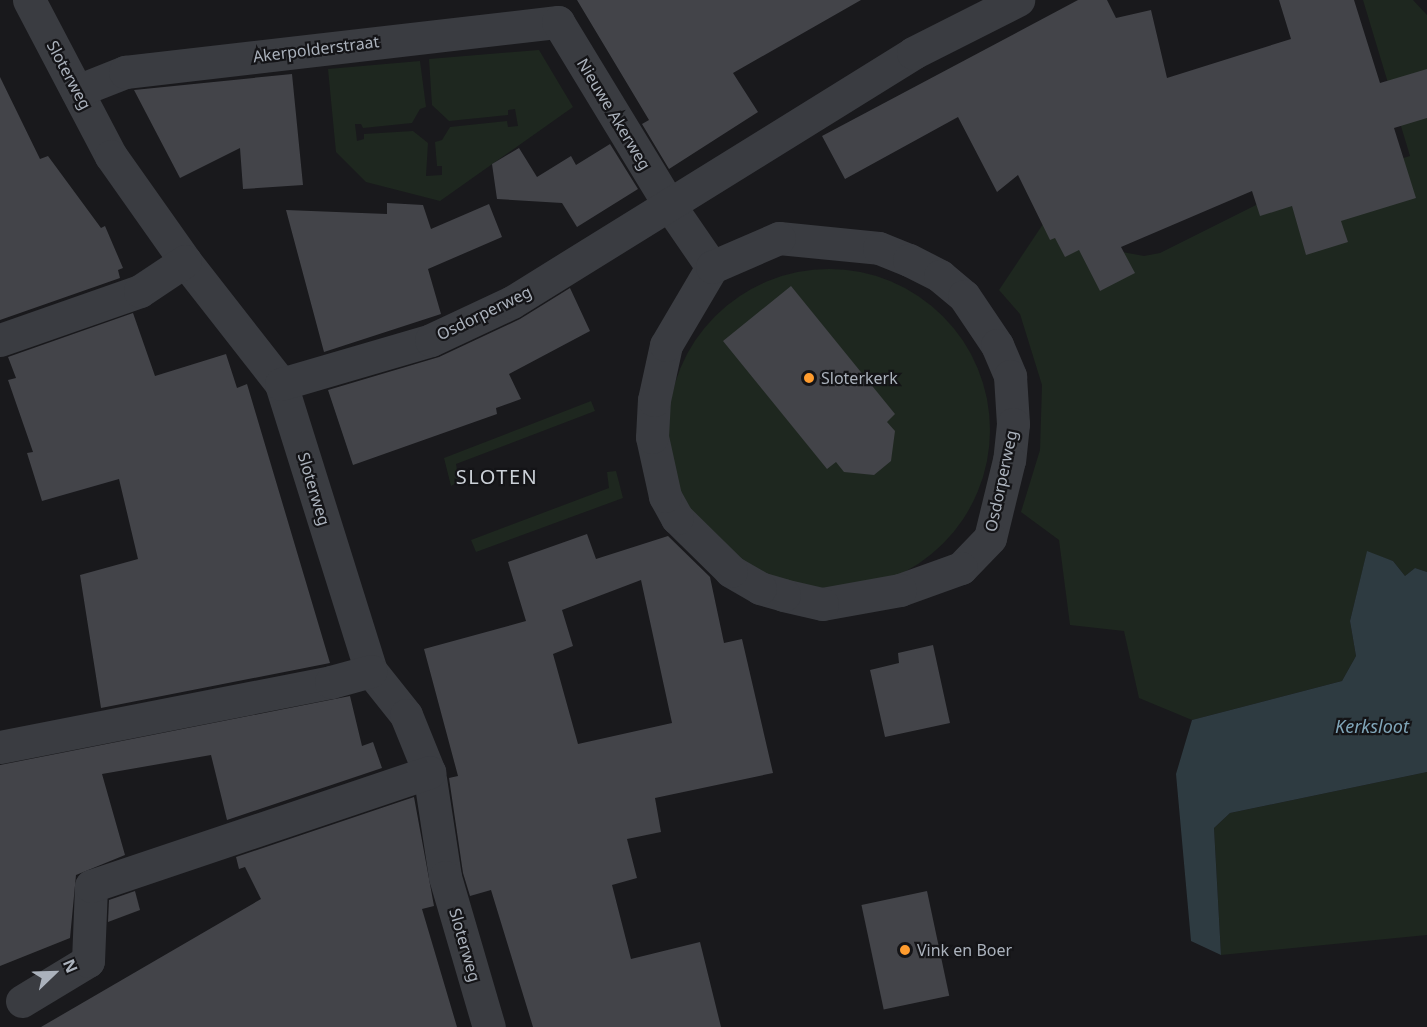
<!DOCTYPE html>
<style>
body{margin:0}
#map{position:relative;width:1427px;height:1027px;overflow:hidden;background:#19191c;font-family:"Noto Sans",sans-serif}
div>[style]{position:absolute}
.green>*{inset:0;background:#1e271f}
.round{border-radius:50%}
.water>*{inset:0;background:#2e3b41}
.building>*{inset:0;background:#434449;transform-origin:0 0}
.minor>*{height:33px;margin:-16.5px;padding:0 16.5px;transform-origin:16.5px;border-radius:16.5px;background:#3a3c41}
.dots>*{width:16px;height:16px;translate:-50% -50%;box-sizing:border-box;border:3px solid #141417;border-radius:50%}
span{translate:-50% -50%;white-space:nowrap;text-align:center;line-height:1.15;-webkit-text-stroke:4.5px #141417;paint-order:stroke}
.street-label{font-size:16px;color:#abb2bc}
.poi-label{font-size:16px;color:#abb2bc}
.left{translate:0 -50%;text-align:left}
.water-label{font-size:18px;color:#80a6b9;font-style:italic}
.quarter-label{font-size:20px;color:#ccd1d8;letter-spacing:1.5px}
.north{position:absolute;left:24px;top:943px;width:60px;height:60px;-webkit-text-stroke:4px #141417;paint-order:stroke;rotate:67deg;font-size:16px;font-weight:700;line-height:24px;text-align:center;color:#abb2bc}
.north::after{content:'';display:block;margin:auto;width:21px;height:27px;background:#abb2bc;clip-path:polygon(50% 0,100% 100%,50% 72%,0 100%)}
</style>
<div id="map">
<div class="green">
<i style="clip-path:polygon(1363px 0,1413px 0,1427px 15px,1427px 572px,1415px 568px,1405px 576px,1393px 561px,1367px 552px,1350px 621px,1356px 656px,1342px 681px,1192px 720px,1139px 698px,1124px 631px,1070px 625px,1059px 540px,1021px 512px,1040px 450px,1042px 385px,1020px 314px,999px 290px,1045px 221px,1101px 248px,1144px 256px,1160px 253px,1272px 197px,1410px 156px)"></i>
<i style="clip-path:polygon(539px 50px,573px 107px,440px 201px,366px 182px,336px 152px,328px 69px,420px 61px,426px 107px,420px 109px,412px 123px,363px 128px,361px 124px,355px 124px,357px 141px,364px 139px,364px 134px,413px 131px,428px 143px,426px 176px,442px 175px,442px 166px,437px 166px,435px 142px,442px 140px,450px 127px,507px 121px,508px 127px,518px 126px,515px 109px,508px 110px,508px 115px,449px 121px,432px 105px,429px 59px)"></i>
<i class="round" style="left:668px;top:269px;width:322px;height:322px"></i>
<i style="clip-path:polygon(591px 401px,595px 411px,456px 464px,459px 481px,451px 486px,444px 458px)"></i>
<i style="clip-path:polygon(616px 471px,623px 498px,476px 552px,471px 540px,609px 488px,607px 472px)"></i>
<i style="clip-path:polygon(1427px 772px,1427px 935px,1221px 955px,1214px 828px,1230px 813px)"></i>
</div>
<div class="water">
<i style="clip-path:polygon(1367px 551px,1393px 561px,1405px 576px,1415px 568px,1427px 572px,1427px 772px,1230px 813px,1214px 828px,1221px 955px,1191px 941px,1176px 774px,1192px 720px,1342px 681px,1356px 656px,1350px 621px)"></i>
</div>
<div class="building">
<i style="clip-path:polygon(577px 0,861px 0,733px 73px,758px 112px,669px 169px,642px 124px,649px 120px)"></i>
<i style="clip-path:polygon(1078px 0,1107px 0,1116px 18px,1151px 10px,1167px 78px,1291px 39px,1279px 0,1354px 0,1380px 83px,1427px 69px,1427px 118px,1394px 128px,1416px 198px,1341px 221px,1348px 242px,1306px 255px,1292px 206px,1260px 216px,1252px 191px,1121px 247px,1135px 273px,1100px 291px,1079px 250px,1065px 257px,1055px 238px,1050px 240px,1018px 175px,997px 192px,958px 117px,845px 179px,822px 136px)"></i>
<i style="clip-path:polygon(292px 74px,303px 185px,243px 189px,240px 148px,180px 178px,134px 90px)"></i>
<i style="clip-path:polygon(0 77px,40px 159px,48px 156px,101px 228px,105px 226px,123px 268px,118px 270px,120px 278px,0 320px)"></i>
<i style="clip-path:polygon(610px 144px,638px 189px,577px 227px,562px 203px,497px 199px,492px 164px,519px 148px,537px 177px,571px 156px,576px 165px)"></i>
<i style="clip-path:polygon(387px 203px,423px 205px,431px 229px,489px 204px,502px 237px,428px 269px,441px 314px,324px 352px,286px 210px,387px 214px)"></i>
<i style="clip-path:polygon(791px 286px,895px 414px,887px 422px,895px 431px,891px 461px,874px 475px,844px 472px,836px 462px,827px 469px,723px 341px)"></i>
<i style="clip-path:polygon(570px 288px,590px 331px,509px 374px,521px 399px,496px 408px,497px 414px,353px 465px,328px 390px,439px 357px,520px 319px)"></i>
<i style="clip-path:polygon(133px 313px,155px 376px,226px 354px,237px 388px,247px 384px,330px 663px,101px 708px,80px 575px,138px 559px,119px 479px,42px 501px,27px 453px,33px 452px,8px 380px,16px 378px,8px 357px)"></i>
<i style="clip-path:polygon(evenodd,587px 534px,596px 559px,668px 536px,710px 577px,724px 643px,742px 639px,773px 773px,655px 798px,661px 832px,627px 839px,637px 878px,612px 885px,631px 959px,700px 942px,721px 1027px,533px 1027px,491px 890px,470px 896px,463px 873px,449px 778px,458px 776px,424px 649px,526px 621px,508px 562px,587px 534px,641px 580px,672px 723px,578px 744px,553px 654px,573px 646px,562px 610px,641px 580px)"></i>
<i style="clip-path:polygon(933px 645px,950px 723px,885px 737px,870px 670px,899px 663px,898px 653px)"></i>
<i style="clip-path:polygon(350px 696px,362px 746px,373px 742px,382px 768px,227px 820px,211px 755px,102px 774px,125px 855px,76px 875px,70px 938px,0 966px,0 765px)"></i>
<i style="clip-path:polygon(414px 797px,434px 906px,422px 909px,457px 1027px,41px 1027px,261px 899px,245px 867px,239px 869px,236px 857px)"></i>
<i style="clip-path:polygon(135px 891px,140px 910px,108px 922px,109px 900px)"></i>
<i style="left:927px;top:891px;width:107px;height:67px;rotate:78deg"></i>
</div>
<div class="minor">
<i style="left:29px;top:0;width:176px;rotate:62.3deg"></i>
<i style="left:111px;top:156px;width:128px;rotate:54.8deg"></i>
<i style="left:185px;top:261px;width:156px;rotate:52deg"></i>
<i style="left:281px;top:384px;width:301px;rotate:72.6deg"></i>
<i style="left:371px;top:671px;width:56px;rotate:51.5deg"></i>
<i style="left:406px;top:715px;width:61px;rotate:68deg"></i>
<i style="left:429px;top:772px;width:106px;rotate:81.3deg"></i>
<i style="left:445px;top:877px;width:156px;rotate:73.7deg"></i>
<i style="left:77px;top:91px;width:52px;rotate:-21.6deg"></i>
<i style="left:125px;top:72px;width:436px;rotate:-6.6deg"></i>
<i style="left:558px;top:22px;width:215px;rotate:58.7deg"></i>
<i style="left:670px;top:206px;width:74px;rotate:55.5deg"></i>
<i style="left:779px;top:238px;width:100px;rotate:5.7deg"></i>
<i style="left:879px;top:248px;width:32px;rotate:22deg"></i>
<i style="left:909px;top:260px;width:35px;rotate:27deg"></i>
<i style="left:940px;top:276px;width:31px;rotate:40deg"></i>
<i style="left:964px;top:296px;width:59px;rotate:56deg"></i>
<i style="left:997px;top:345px;width:34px;rotate:67deg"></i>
<i style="left:1010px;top:376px;width:48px;rotate:86.4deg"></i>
<i style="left:1013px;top:424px;width:36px;rotate:96deg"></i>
<i style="left:1009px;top:460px;width:80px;rotate:103.7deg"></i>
<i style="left:990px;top:538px;width:42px;rotate:134deg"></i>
<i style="left:961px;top:568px;width:65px;rotate:160.2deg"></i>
<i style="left:900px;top:590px;width:79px;rotate:169.8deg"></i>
<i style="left:822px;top:604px;width:39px;rotate:-167deg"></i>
<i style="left:784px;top:595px;width:25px;rotate:-164deg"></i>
<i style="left:760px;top:588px;width:34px;rotate:-150deg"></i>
<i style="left:731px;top:571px;width:76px;rotate:-135.5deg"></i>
<i style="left:677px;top:518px;width:25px;rotate:-119deg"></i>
<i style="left:665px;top:496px;width:60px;rotate:-102.4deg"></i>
<i style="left:652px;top:437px;width:37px;rotate:-87deg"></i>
<i style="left:654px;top:400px;width:56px;rotate:-77.7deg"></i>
<i style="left:666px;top:345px;width:91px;rotate:-59.5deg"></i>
<i style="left:712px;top:267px;width:73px;rotate:-23.4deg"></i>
<i style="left:0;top:340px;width:148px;rotate:-19.3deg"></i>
<i style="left:140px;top:291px;width:54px;rotate:-33.7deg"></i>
<i style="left:281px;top:384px;width:156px;rotate:-16.3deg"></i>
<i style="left:431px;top:340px;width:89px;rotate:-25.1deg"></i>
<i style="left:512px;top:302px;width:472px;rotate:-31.8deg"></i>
<i style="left:913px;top:53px;width:118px;rotate:-26.8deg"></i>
<i style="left:0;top:747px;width:337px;rotate:-11.1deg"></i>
<i style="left:331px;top:682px;width:41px;rotate:-15.4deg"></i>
<i style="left:22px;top:1001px;width:77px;rotate:-31.2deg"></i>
<i style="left:88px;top:961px;width:75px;rotate:-87.7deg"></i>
<i style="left:91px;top:886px;width:357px;rotate:-18.6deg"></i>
</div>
<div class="dots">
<i style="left:809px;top:378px;background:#ff9c2e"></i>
<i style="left:905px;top:950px;background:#ff9c2e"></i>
</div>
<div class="street-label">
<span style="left:316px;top:49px;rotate:-7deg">Akerpolderstraat</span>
<span style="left:69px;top:75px;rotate:62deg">Sloterweg</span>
<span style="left:614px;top:114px;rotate:59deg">Nieuwe Akerweg</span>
<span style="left:484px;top:313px;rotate:-26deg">Osdorperweg</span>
<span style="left:1001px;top:481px;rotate:-78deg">Osdorperweg</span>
<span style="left:314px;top:489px;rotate:73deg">Sloterweg</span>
<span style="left:465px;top:945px;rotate:74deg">Sloterweg</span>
</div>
<div class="poi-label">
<span class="left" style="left:821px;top:378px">Sloterkerk</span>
<span class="left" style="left:917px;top:950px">Vink en Boer</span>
</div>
<div class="water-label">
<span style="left:1372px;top:726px">Kerksloot</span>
</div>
<div class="quarter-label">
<span style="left:497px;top:476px">SLOTEN</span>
</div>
<div class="north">N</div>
</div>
